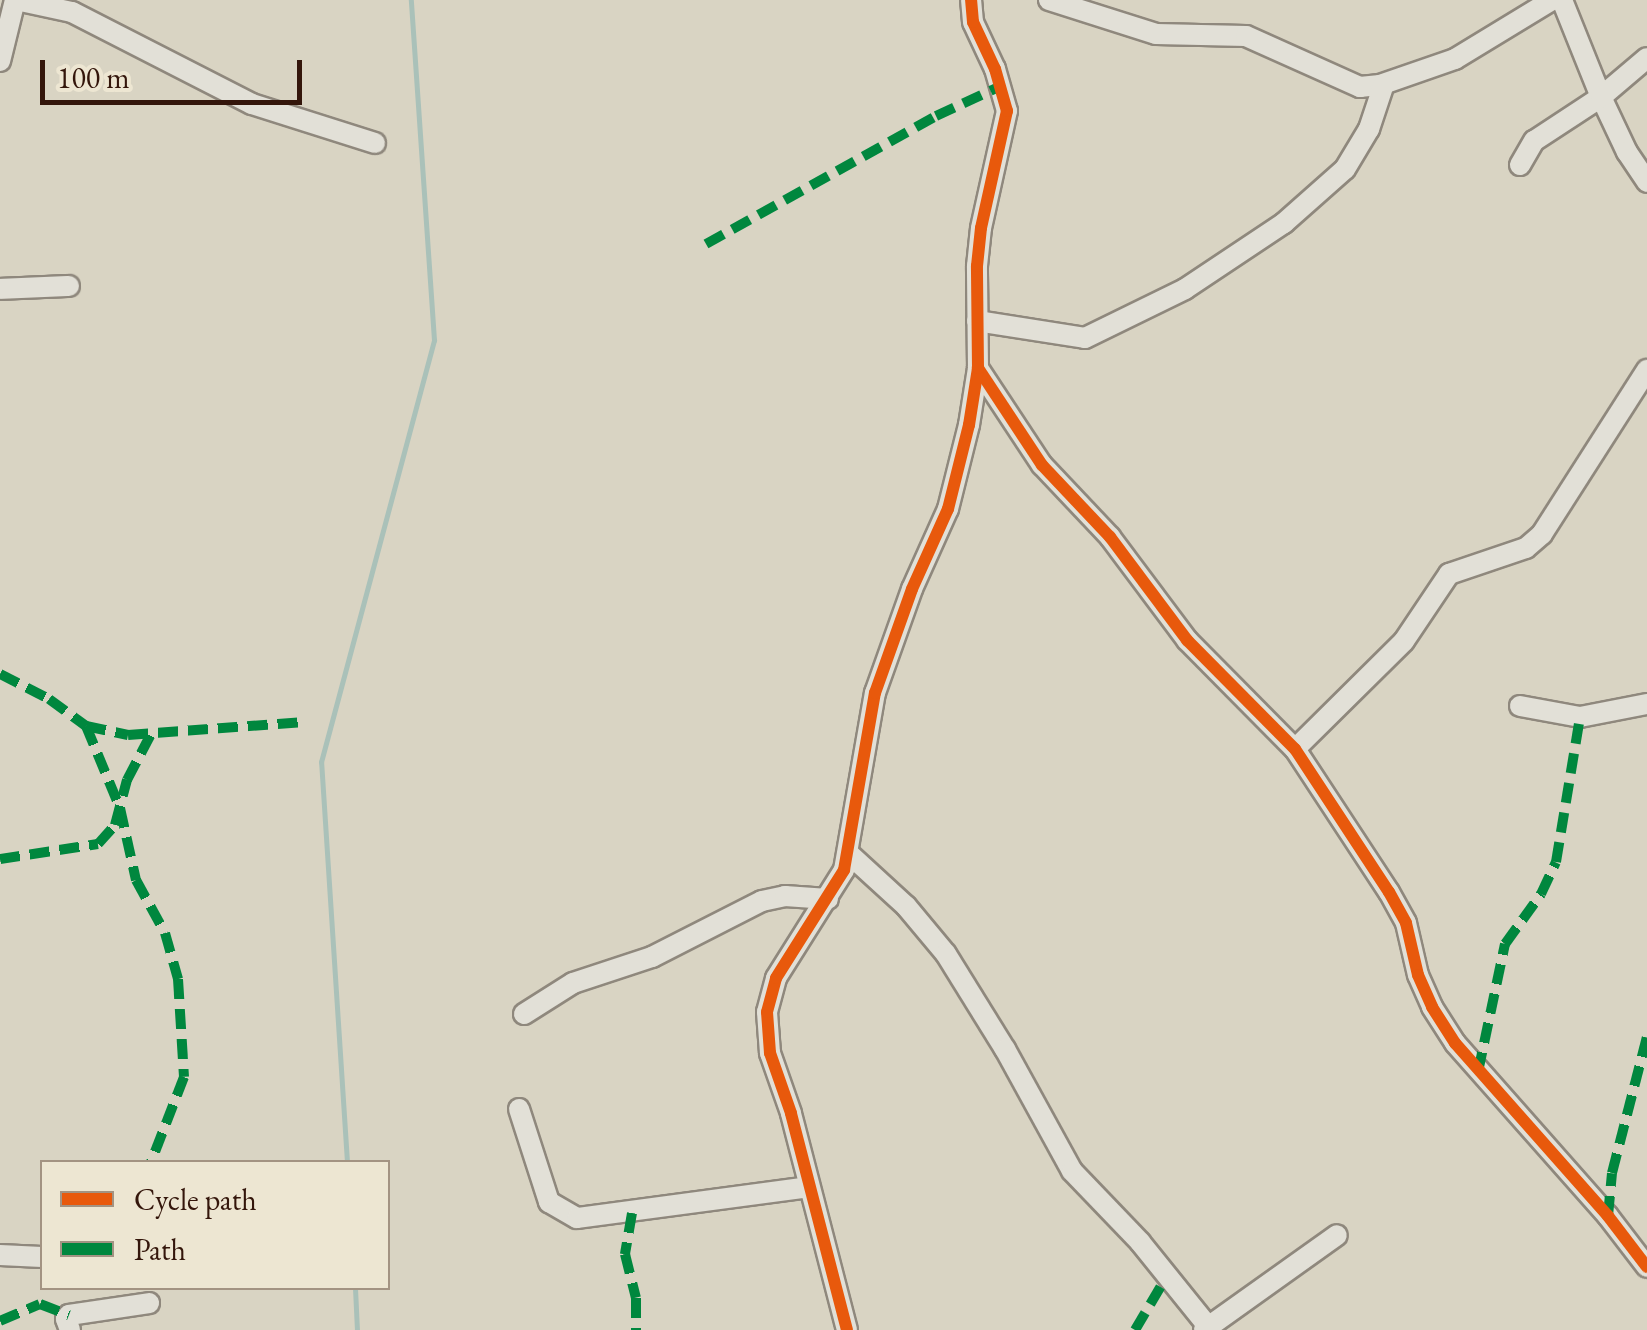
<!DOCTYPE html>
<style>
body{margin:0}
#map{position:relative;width:1647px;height:1330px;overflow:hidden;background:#d9d4c3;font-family:"EB Garamond",serif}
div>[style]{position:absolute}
.stream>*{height:5px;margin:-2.5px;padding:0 2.5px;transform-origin:2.5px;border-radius:2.5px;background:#aac1b9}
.roads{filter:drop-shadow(2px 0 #8f887d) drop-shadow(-2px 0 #8f887d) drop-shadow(0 2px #8f887d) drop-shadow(0 -2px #8f887d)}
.street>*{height:20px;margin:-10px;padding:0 10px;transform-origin:10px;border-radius:10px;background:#e2e0d7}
.quiet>*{height:10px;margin-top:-5px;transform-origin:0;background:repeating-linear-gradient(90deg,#00873e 0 20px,transparent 0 30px)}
.cycleway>*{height:12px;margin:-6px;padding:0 6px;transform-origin:6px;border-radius:6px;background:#e8590c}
span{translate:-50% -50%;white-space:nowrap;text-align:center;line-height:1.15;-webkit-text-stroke:8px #ede6d2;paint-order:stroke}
.legend{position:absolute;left:40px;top:1160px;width:350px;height:130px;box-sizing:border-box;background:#ede6d2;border:2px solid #a39382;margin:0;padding:12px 18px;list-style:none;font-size:30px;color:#34160b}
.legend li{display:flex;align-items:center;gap:20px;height:50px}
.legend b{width:50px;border:2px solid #a39382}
.scale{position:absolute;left:40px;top:60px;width:262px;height:45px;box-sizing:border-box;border:5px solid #34160b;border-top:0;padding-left:12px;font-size:30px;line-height:35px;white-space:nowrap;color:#34160b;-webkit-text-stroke:8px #ede6d2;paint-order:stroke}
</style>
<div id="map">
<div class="stream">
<i style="left:347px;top:1162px;width:401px;rotate:-93.7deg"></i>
<i style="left:321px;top:762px;width:437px;rotate:-75deg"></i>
<i style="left:434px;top:340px;width:341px;rotate:-93.9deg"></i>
<i style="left:355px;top:1288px;width:42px;rotate:87.3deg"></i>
</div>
<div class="roads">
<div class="street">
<i style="left:16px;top:0;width:57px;rotate:12.1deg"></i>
<i style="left:72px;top:12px;width:202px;rotate:27.1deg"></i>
<i style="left:252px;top:104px;width:129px;rotate:17.6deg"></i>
<i style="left:1049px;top:0;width:112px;rotate:17.6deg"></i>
<i style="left:1156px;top:34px;width:90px;rotate:1.3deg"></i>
<i style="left:1246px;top:36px;width:125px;rotate:24.1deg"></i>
<i style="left:1360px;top:87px;width:20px;rotate:-6deg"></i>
<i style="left:1380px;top:85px;width:79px;rotate:-19.1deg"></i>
<i style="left:1455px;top:59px;width:114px;rotate:-31.3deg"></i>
<i style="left:1562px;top:0;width:105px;rotate:68.1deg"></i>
<i style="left:1601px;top:97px;width:61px;rotate:64.7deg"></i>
<i style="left:1627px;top:152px;width:36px;rotate:56deg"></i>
<i style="left:0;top:61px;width:63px;rotate:-76.2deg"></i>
<i style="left:1520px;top:165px;width:28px;rotate:-60deg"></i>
<i style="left:1534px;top:141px;width:80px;rotate:-33.3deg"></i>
<i style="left:1601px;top:97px;width:60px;rotate:-40.3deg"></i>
<i style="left:0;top:289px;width:69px;rotate:-2.5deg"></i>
<i style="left:977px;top:321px;width:109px;rotate:8.9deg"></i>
<i style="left:1085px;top:338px;width:111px;rotate:-26.1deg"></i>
<i style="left:1185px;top:289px;width:119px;rotate:-33.7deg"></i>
<i style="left:1284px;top:223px;width:81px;rotate:-41.5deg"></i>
<i style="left:1345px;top:169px;width:47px;rotate:-59deg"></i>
<i style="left:1369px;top:129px;width:47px;rotate:-71.6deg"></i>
<i style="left:978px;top:368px;width:116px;rotate:56.6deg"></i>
<i style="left:1042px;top:465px;width:99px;rotate:46.6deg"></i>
<i style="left:1110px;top:537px;width:129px;rotate:53.2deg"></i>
<i style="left:1187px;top:640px;width:153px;rotate:45.3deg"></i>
<i style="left:1295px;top:749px;width:171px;rotate:56.7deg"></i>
<i style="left:1389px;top:892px;width:35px;rotate:61deg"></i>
<i style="left:1406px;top:923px;width:53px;rotate:77deg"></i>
<i style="left:1418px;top:975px;width:35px;rotate:66deg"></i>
<i style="left:1432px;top:1007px;width:43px;rotate:57.4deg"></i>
<i style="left:1455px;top:1043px;width:231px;rotate:48.5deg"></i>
<i style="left:1608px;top:1216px;width:64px;rotate:52.6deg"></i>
<i style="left:1520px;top:706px;width:61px;rotate:10.4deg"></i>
<i style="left:1580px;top:717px;width:68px;rotate:-11deg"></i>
<i style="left:1295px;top:749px;width:153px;rotate:-44.7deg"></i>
<i style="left:1404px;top:641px;width:81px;rotate:-56.1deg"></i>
<i style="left:1449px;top:574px;width:81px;rotate:-18.7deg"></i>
<i style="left:1526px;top:548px;width:21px;rotate:-41deg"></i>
<i style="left:1542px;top:534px;width:195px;rotate:-57.4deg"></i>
<i style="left:848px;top:853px;width:79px;rotate:42.4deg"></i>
<i style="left:906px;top:906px;width:62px;rotate:50.2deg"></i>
<i style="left:946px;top:954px;width:112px;rotate:58.2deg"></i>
<i style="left:1005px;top:1049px;width:139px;rotate:61.2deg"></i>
<i style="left:1072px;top:1171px;width:98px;rotate:46.2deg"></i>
<i style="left:1140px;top:1242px;width:113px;rotate:51.1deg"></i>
<i style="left:524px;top:1014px;width:58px;rotate:-32.3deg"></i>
<i style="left:573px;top:983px;width:83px;rotate:-18.2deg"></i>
<i style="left:652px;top:957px;width:123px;rotate:-27deg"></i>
<i style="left:762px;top:901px;width:24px;rotate:-12deg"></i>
<i style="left:785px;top:896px;width:43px;rotate:4deg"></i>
<i style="left:519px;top:1109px;width:98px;rotate:72.1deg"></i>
<i style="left:549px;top:1202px;width:32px;rotate:30deg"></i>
<i style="left:577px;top:1218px;width:234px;rotate:-7.6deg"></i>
<i style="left:0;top:1255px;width:42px;rotate:2.7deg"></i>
<i style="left:70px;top:1330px;width:12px;rotate:-110deg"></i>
<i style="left:66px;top:1319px;width:5px;rotate:-53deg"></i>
<i style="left:69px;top:1315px;width:81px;rotate:-8.5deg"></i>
<i style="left:847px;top:1330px;width:224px;rotate:-104.5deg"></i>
<i style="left:791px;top:1113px;width:64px;rotate:-109.3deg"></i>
<i style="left:770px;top:1053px;width:41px;rotate:-94.2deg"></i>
<i style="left:767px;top:1012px;width:35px;rotate:-75deg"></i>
<i style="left:776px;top:978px;width:128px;rotate:-57.8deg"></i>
<i style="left:844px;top:870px;width:180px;rotate:-80.1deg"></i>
<i style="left:875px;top:693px;width:110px;rotate:-70.4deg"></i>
<i style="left:912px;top:589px;width:88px;rotate:-65.8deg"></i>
<i style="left:948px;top:509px;width:87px;rotate:-76deg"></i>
<i style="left:969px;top:425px;width:58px;rotate:-81deg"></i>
<i style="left:978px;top:368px;width:102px;rotate:-90.6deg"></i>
<i style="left:977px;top:266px;width:38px;rotate:-84deg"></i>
<i style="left:981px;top:228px;width:120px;rotate:-77.5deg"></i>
<i style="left:1007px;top:111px;width:44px;rotate:-105.9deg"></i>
<i style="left:995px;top:69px;width:52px;rotate:-115.1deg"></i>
<i style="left:973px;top:22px;width:22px;rotate:-95deg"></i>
<i style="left:1204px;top:1330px;width:163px;rotate:-35.5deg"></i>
</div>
</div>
<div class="quiet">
<i style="left:706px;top:244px;width:263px;rotate:-29.1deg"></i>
<i style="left:936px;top:116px;width:72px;rotate:-24.8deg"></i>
<i style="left:0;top:674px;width:55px;rotate:27deg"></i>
<i style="left:49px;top:699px;width:46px;rotate:36.1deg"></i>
<i style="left:86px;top:726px;width:89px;rotate:67.5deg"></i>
<i style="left:120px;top:808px;width:74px;rotate:77.5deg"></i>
<i style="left:136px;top:880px;width:60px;rotate:61.3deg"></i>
<i style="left:165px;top:933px;width:48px;rotate:74.2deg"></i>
<i style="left:178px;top:979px;width:98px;rotate:86.5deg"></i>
<i style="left:184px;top:1077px;width:91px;rotate:111.2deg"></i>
<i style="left:86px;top:726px;width:43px;rotate:12.1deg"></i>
<i style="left:128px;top:735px;width:177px;rotate:-4.2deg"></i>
<i style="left:0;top:859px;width:99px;rotate:-8.7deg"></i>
<i style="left:98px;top:844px;width:25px;rotate:-48deg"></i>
<i style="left:115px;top:825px;width:47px;rotate:-75.1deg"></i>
<i style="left:127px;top:780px;width:52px;rotate:-62.4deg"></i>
<i style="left:1478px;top:1072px;width:131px;rotate:-78.1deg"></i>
<i style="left:1505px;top:944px;width:62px;rotate:-54.2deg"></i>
<i style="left:1541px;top:894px;width:35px;rotate:-65deg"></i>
<i style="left:1556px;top:862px;width:147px;rotate:-80.6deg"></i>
<i style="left:632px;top:1213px;width:42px;rotate:99.7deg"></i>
<i style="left:625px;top:1254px;width:45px;rotate:76deg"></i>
<i style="left:636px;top:1298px;width:32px;rotate:90deg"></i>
<i style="left:1608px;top:1216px;width:43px;rotate:-84.7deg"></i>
<i style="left:1612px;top:1173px;width:140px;rotate:-75.6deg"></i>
<i style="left:0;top:1321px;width:43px;rotate:-23deg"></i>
<i style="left:40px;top:1304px;width:31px;rotate:21deg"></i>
<i style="left:1135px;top:1330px;width:59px;rotate:-59.5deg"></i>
</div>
<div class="cycleway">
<i style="left:978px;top:368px;width:116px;rotate:56.6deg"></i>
<i style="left:1042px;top:465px;width:99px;rotate:46.6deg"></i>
<i style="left:1110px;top:537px;width:129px;rotate:53.2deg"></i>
<i style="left:1187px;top:640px;width:153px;rotate:45.3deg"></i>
<i style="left:1295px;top:749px;width:171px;rotate:56.7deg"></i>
<i style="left:1389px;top:892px;width:35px;rotate:61deg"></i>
<i style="left:1406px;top:923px;width:53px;rotate:77deg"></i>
<i style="left:1418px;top:975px;width:35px;rotate:66deg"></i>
<i style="left:1432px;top:1007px;width:43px;rotate:57.4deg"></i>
<i style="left:1455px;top:1043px;width:231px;rotate:48.5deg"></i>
<i style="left:1608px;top:1216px;width:64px;rotate:52.6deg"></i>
<i style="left:847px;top:1330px;width:224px;rotate:-104.5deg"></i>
<i style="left:791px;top:1113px;width:64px;rotate:-109.3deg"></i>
<i style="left:770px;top:1053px;width:41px;rotate:-94.2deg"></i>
<i style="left:767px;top:1012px;width:35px;rotate:-75deg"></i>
<i style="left:776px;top:978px;width:128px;rotate:-57.8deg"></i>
<i style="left:844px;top:870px;width:180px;rotate:-80.1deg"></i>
<i style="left:875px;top:693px;width:110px;rotate:-70.4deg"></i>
<i style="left:912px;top:589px;width:88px;rotate:-65.8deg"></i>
<i style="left:948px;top:509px;width:87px;rotate:-76deg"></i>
<i style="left:969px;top:425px;width:58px;rotate:-81deg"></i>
<i style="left:978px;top:368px;width:102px;rotate:-90.6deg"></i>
<i style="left:977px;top:266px;width:38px;rotate:-84deg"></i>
<i style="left:981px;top:228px;width:120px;rotate:-77.5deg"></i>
<i style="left:1007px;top:111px;width:44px;rotate:-105.9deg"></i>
<i style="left:995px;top:69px;width:52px;rotate:-115.1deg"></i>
<i style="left:973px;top:22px;width:22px;rotate:-95deg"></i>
</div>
<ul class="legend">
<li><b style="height:12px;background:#e8590c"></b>Cycle path</li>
<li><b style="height:12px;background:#00873e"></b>Path</li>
</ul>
<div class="scale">100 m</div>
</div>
